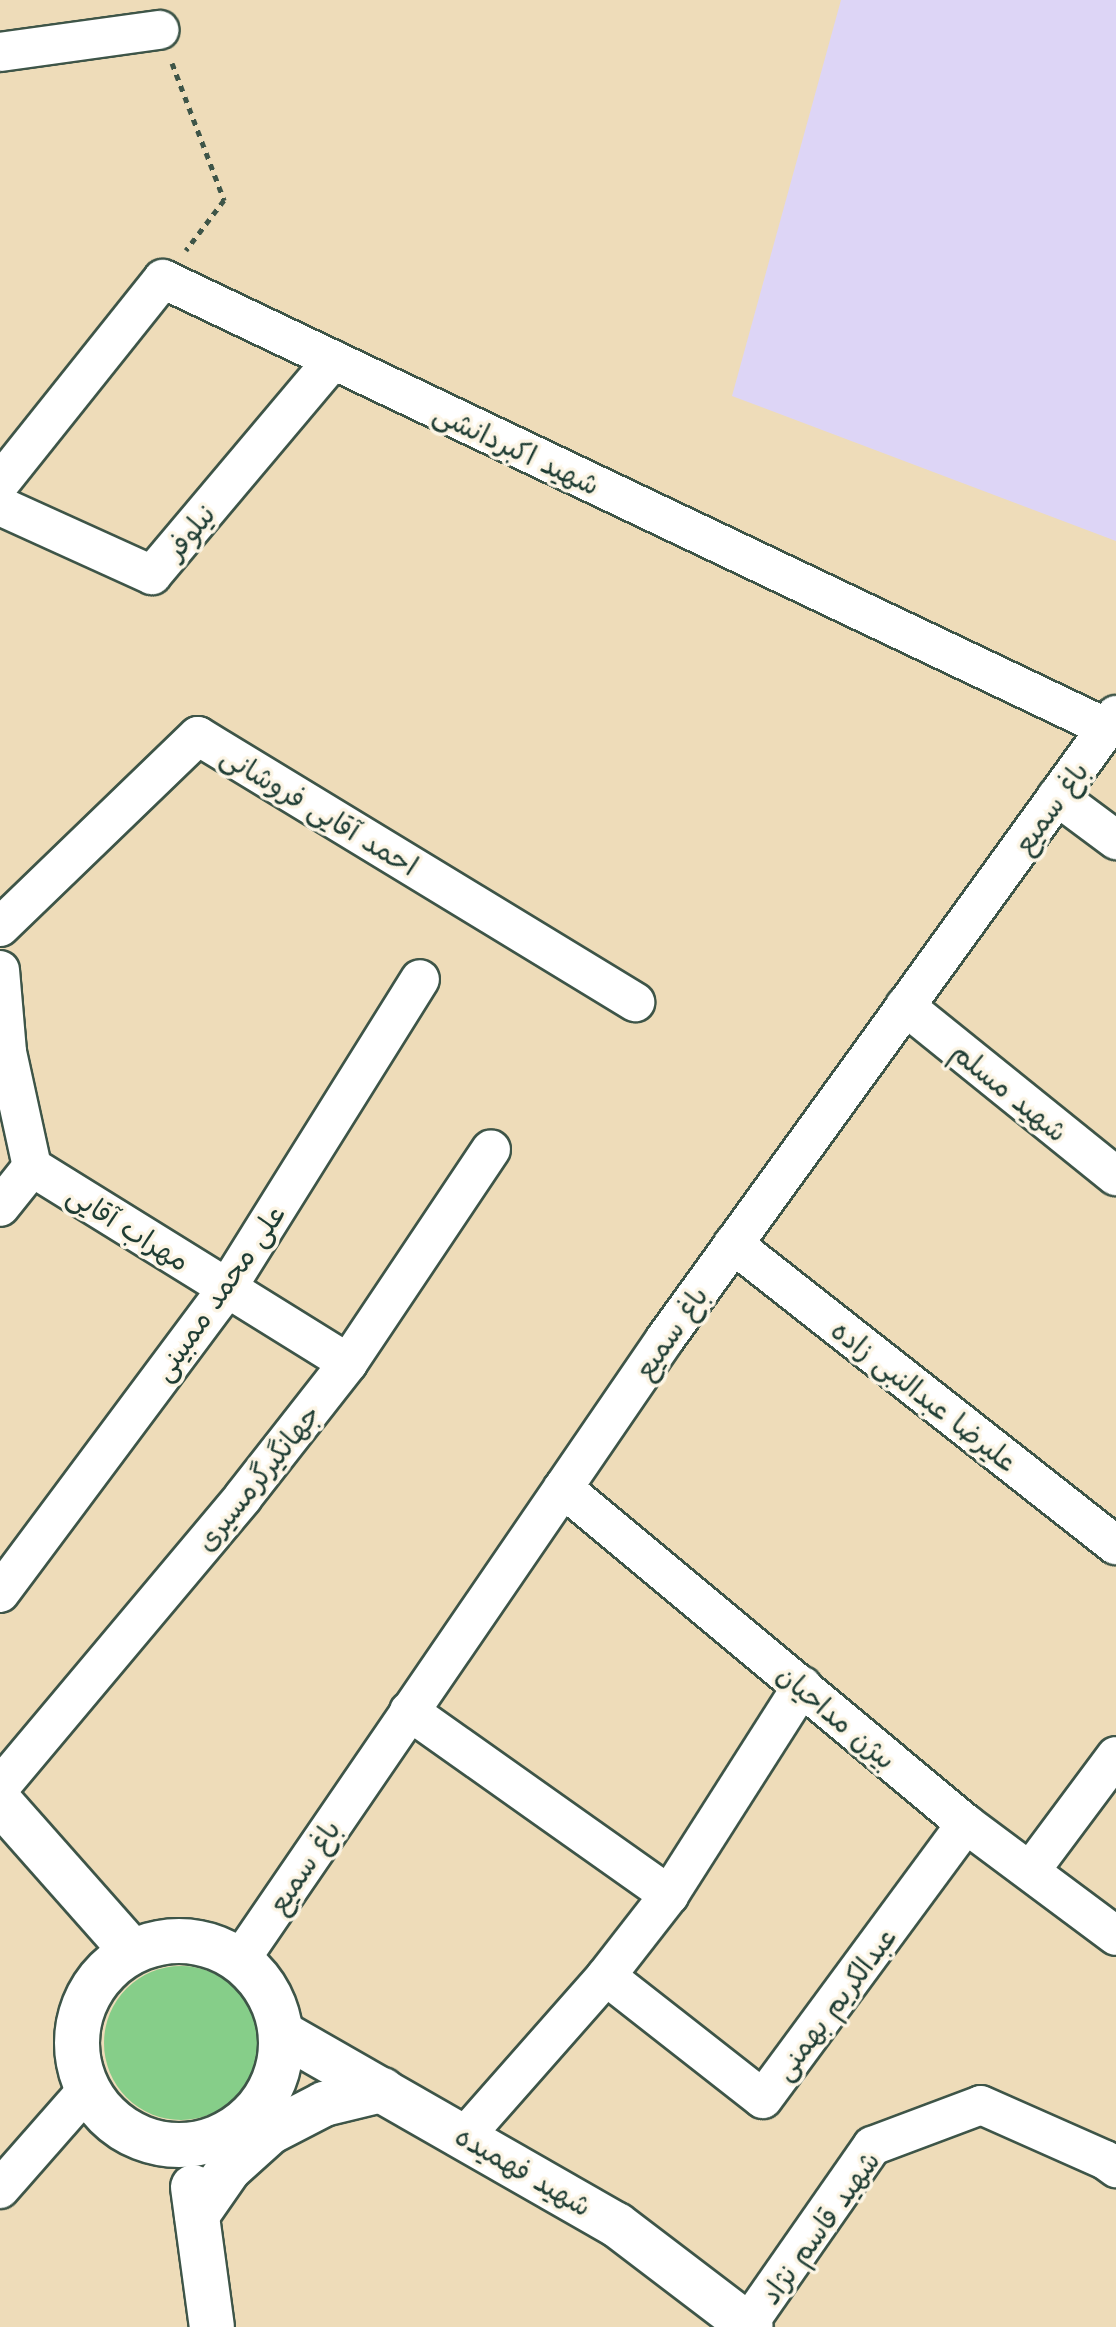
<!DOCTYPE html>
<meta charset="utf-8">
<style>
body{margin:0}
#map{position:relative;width:1116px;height:2327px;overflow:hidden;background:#eedcb9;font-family:"Playpen Sans","Playpen Sans Arabic",sans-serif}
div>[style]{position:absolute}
.built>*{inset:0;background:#ddd5f6}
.green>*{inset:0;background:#86ce89}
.round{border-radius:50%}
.path>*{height:5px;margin-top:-2.5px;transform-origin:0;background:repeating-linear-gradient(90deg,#3e5548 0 6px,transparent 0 12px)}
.roads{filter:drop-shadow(2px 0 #3e5548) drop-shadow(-2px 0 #3e5548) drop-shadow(0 2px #3e5548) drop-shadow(0 -2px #3e5548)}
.minor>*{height:38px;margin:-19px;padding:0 19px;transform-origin:19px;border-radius:19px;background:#fff}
.secondary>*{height:44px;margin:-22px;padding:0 22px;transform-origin:22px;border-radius:22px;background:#fff}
.secondary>.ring{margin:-22px;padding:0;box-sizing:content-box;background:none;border:44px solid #fff;border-radius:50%}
span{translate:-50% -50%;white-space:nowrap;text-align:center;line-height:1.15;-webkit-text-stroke:7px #fcf5e5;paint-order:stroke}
.street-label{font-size:28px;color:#1f3d34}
</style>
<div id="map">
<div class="built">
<i style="clip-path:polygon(841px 0,1116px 0,1116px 541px,732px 396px)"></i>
</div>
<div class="green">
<i class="round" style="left:104px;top:1966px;width:154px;height:154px"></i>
</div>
<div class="path">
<i style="left:172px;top:63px;width:147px;rotate:69.2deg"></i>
<i style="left:224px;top:200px;width:63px;rotate:127.2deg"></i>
</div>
<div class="roads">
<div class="minor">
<i style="left:0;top:52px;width:161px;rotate:-7.9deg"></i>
<i style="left:0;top:483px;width:261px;rotate:-51.4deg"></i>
<i style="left:163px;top:279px;width:1045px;rotate:25.44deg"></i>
<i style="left:0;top:506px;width:167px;rotate:24.4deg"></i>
<i style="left:152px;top:575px;width:281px;rotate:-49.9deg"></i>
<i style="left:1057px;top:796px;width:74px;rotate:36.7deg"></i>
<i style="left:0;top:927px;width:275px;rotate:-44deg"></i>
<i style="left:198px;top:736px;width:512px;rotate:31.33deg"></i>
<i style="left:0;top:970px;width:82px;rotate:85.1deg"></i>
<i style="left:7px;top:1052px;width:118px;rotate:77.7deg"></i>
<i style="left:32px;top:1167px;width:51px;rotate:128.7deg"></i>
<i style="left:905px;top:1006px;width:271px;rotate:38.9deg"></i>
<i style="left:32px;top:1167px;width:372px;rotate:31.8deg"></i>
<i style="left:733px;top:1244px;width:487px;rotate:38.2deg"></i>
<i style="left:563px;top:1488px;width:525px;rotate:39.82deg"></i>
<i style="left:966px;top:1824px;width:187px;rotate:36.7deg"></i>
<i style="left:0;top:1593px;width:380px;rotate:-53.3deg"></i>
<i style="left:227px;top:1288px;width:364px;rotate:-58deg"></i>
<i style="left:409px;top:1711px;width:319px;rotate:35.3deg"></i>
<i style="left:0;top:1787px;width:378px;rotate:-50deg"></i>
<i style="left:243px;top:1497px;width:170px;rotate:-51.9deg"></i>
<i style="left:348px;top:1363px;width:257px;rotate:-56.2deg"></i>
<i style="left:1031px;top:1870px;width:142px;rotate:-53.3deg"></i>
<i style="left:240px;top:1960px;width:753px;rotate:-55.61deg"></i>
<i style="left:665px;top:1339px;width:770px;rotate:-54.14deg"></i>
<i style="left:606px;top:1976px;width:199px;rotate:38.1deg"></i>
<i style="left:763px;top:2099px;width:342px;rotate:-53.6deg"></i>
<i style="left:465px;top:2136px;width:213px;rotate:-48.6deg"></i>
<i style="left:606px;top:1976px;width:103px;rotate:-52.1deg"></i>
<i style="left:669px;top:1895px;width:248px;rotate:-57.5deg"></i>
<i style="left:0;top:2189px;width:132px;rotate:-48.7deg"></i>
<i style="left:748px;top:2324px;width:217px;rotate:-55.1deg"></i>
<i style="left:872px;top:2146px;width:116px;rotate:-20.6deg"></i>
<i style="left:981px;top:2105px;width:136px;rotate:23.9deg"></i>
<i style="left:1105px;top:2160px;width:14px;rotate:36deg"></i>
</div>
<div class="secondary">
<i style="left:0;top:1802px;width:199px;rotate:48.5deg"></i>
<i class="ring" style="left:77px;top:1941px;width:160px;height:160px"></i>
<i style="left:283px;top:2034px;width:385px;rotate:29.8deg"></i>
<i style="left:617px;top:2225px;width:168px;rotate:37.3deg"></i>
<i style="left:193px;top:2187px;width:141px;rotate:82.3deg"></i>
<i style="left:197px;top:2215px;width:56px;rotate:-55.2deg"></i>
<i style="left:229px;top:2169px;width:55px;rotate:-42.1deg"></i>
<i style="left:270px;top:2132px;width:61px;rotate:-27.4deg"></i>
<i style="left:324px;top:2104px;width:60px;rotate:-13.6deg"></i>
</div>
</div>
<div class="street-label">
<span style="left:517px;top:448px;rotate:25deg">شهید اکبردانشی</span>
<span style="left:189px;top:531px;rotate:-50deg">نیلوفر</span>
<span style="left:1050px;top:807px;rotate:-54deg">باغ سمیع</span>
<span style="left:320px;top:810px;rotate:31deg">احمد آقایی فروشانی</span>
<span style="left:1010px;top:1091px;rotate:39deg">شهید مسلم</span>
<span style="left:129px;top:1227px;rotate:32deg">مهراب آقایی</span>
<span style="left:218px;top:1292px;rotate:-55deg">علی محمد ممبینی</span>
<span style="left:670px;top:1332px;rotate:-55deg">باغ سمیع</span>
<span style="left:925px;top:1395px;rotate:38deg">علیرضا عبدالنبی زاده</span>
<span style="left:257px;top:1477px;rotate:-51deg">جهانگیرگرمسیری</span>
<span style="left:837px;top:1716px;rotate:40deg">بیژن مداحیان</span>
<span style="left:303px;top:1866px;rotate:-56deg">باغ سمیع</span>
<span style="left:834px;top:2003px;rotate:-53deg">عبدالکریم بهمنی</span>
<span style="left:524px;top:2170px;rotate:30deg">شهید فهمیده</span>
<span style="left:819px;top:2227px;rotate:-54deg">شهید قاسم نژاد</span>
</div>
</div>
